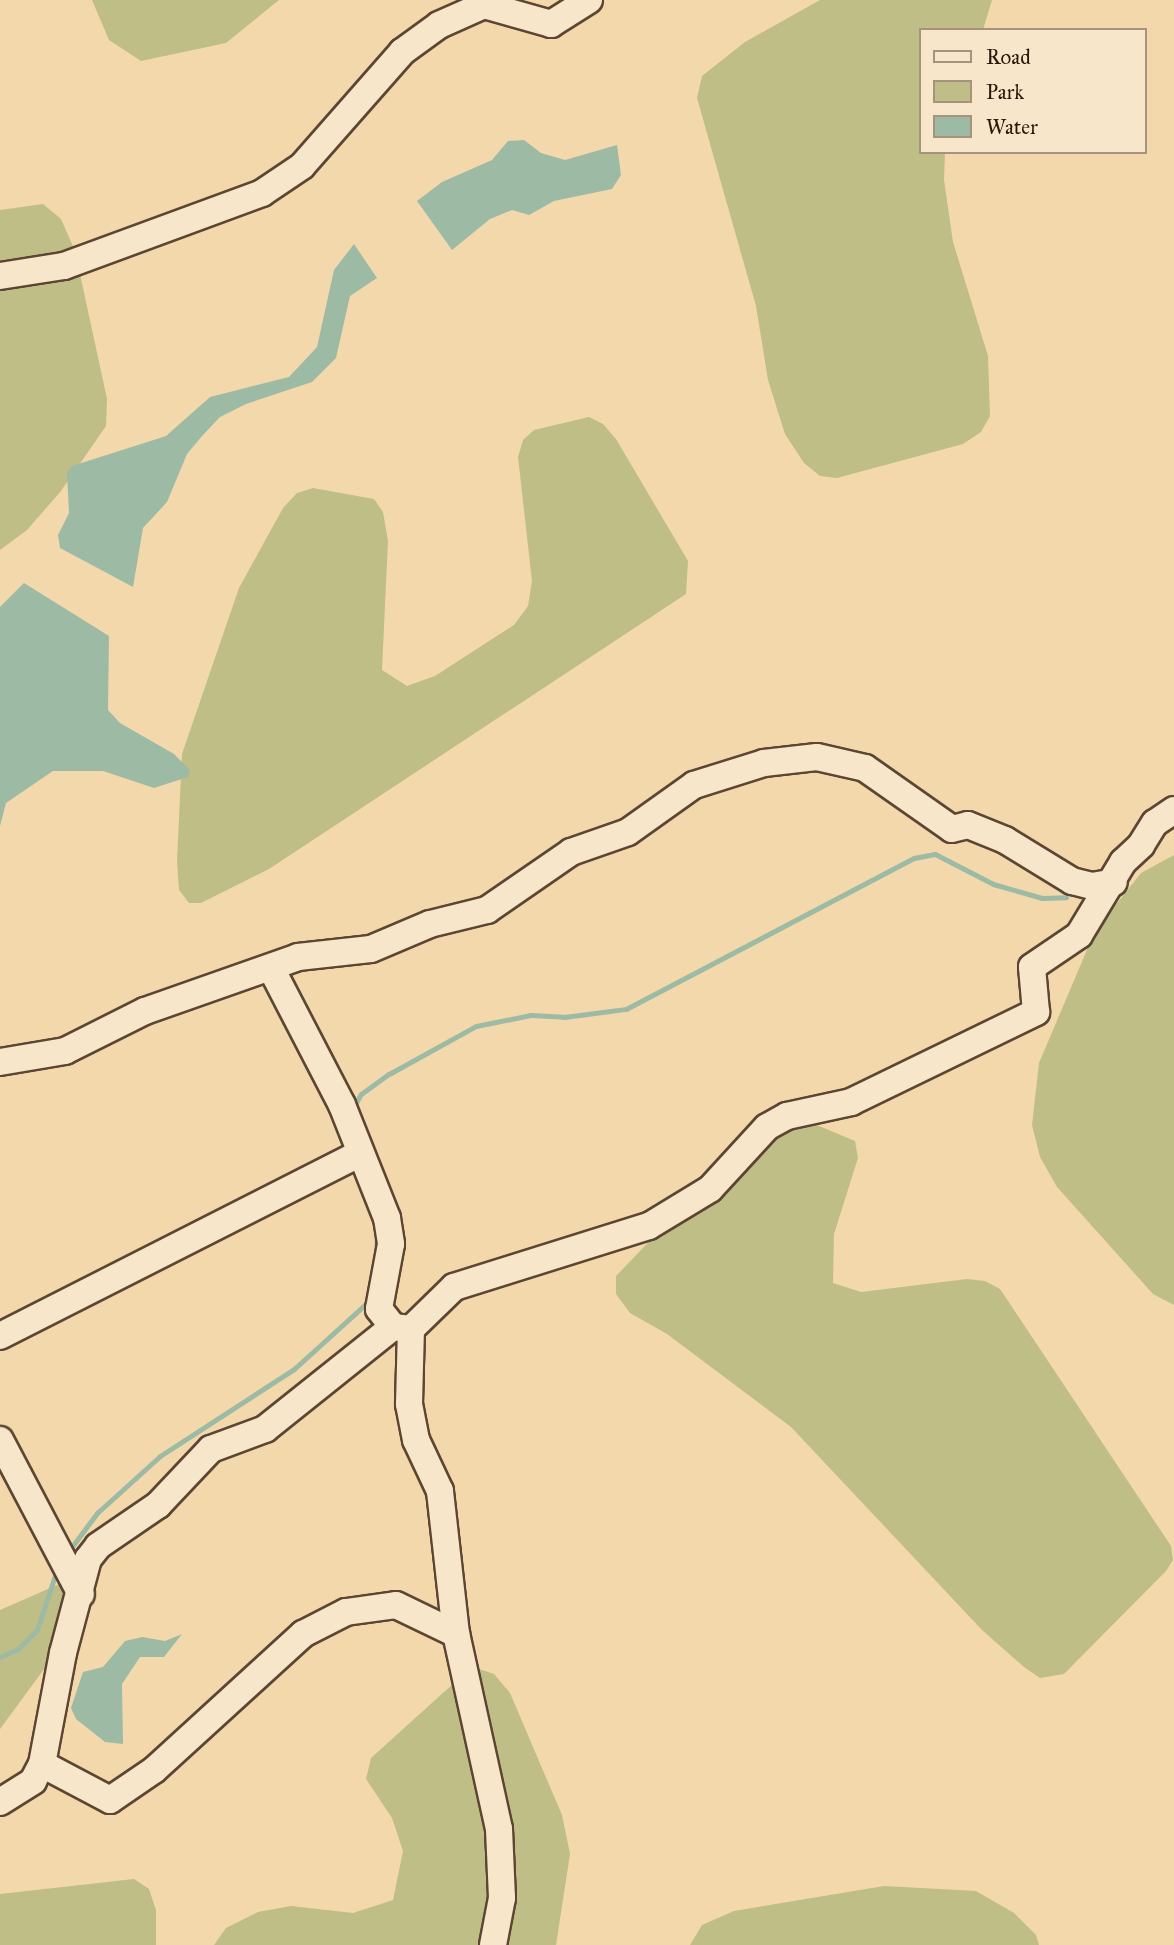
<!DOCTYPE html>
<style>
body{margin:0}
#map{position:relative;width:1174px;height:1945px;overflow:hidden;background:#f3d8ac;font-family:"IM FELL Great Primer",serif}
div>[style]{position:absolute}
.green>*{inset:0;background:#bfbe87}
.water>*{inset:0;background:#9dbba4}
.stream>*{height:5px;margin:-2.5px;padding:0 2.5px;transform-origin:2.5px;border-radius:2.5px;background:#9dbba4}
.roads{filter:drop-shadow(2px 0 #5c4633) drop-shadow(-2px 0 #5c4633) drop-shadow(0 2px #5c4633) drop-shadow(0 -2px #5c4633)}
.minor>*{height:26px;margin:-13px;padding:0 13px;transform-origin:13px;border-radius:13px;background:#f7e6c9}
span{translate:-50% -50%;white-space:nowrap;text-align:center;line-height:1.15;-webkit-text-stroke:6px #f7e6c9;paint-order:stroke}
.legend{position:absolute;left:919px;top:28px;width:228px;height:126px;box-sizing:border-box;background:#f7e6c9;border:2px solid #a5937d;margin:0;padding:9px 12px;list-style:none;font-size:21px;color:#2a160b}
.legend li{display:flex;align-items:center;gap:14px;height:35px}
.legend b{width:35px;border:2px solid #a5937d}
</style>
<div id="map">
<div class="green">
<i style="clip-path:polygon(92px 0,279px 0,226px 43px,141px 61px,109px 40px)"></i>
<i style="clip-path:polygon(820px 0,992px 0,983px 30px,920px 30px,920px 152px,945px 152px,944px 180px,953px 242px,988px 356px,990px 416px,981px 432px,963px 444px,837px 478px,820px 476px,804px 463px,785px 434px,768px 380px,756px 306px,697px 98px,702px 76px,745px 42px)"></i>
<i style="clip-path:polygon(43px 204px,61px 219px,75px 251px,107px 399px,106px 426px,61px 491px,27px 530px,0 550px,0 210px)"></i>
<i style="clip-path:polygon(589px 417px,603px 424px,616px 439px,688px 561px,686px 594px,269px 869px,201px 903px,189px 903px,179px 890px,177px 861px,182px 754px,239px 588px,283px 508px,297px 493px,313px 488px,374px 499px,383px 512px,388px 541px,382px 670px,407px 686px,435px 676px,514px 625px,528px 606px,532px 581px,518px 457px,523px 440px,534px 430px)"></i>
<i style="clip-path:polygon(1174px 855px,1174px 1305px,1153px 1294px,1057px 1187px,1040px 1157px,1032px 1125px,1039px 1063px,1095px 931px,1141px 873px)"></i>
<i style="clip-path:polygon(812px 1123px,855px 1141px,858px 1158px,834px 1234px,833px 1283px,861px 1292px,967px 1279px,985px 1281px,1000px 1289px,1171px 1546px,1173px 1560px,1166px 1571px,1064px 1674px,1040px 1678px,1024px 1667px,982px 1630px,791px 1427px,667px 1334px,630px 1313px,616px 1294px,616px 1276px,749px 1138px)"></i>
<i style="clip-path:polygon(73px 1578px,92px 1589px,92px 1604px,0 1729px,0 1610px)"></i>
<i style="clip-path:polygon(479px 1669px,494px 1674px,510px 1693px,562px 1815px,570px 1854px,556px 1945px,214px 1945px,226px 1928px,258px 1912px,291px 1906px,353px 1913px,393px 1900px,403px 1851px,392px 1818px,366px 1779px,371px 1758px,465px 1673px)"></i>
<i style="clip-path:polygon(134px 1879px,149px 1889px,156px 1910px,156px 1945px,0 1945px,0 1894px)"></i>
<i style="clip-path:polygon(884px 1886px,976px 1891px,1014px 1913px,1036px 1935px,1039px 1945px,690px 1945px,702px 1925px,734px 1911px)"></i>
</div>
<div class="water">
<i style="clip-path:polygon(524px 140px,541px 153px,565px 160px,617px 145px,621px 175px,612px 189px,554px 201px,529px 215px,512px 210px,490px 219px,452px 250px,417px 201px,442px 182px,492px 160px,508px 141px)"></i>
<i style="clip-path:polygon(354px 244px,377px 278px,350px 296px,336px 358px,312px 382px,246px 404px,220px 417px,202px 436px,187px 454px,167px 502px,143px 528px,133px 587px,60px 548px,58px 535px,69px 513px,67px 473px,72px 466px,166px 436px,210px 397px,289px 377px,317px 347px,334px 270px)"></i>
<i style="clip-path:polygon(24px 583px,109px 636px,108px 710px,120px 723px,174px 754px,190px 770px,188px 777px,154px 788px,103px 771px,53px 771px,6px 803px,0 826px,0 607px)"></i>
<i style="clip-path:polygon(182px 1634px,164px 1657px,140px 1657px,122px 1684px,123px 1744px,105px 1742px,76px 1719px,71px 1708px,83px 1672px,103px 1667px,125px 1641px,142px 1637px,165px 1641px)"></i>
</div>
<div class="stream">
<i style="left:352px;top:1110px;width:18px;rotate:-61deg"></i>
<i style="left:361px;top:1094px;width:34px;rotate:-36deg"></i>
<i style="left:389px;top:1074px;width:99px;rotate:-28.9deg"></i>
<i style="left:476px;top:1026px;width:56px;rotate:-11.3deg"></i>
<i style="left:531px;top:1015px;width:33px;rotate:3deg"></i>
<i style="left:564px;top:1017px;width:63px;rotate:-7.4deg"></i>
<i style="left:626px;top:1009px;width:325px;rotate:-27.7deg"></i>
<i style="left:914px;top:858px;width:21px;rotate:-11deg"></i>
<i style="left:935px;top:854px;width:65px;rotate:27.3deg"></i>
<i style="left:993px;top:884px;width:51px;rotate:15.9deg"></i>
<i style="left:1042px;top:898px;width:24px;rotate:-2deg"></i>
<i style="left:376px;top:1261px;width:29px;rotate:-88deg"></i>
<i style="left:68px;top:1552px;width:49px;rotate:-53.4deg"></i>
<i style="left:97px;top:1513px;width:85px;rotate:-42.1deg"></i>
<i style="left:160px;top:1456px;width:160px;rotate:-33deg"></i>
<i style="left:294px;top:1369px;width:101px;rotate:-42.2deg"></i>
<i style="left:0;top:1657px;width:20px;rotate:-24deg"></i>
<i style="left:18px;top:1649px;width:27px;rotate:-45deg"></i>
<i style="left:37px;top:1630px;width:64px;rotate:-71.8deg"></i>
</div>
<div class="roads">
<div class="minor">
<i style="left:0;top:276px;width:65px;rotate:-8.9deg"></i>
<i style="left:64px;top:266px;width:211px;rotate:-20.2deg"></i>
<i style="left:262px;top:193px;width:48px;rotate:-34deg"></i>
<i style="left:302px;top:166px;width:152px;rotate:-48.7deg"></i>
<i style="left:402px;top:52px;width:46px;rotate:-36.1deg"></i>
<i style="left:439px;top:25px;width:49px;rotate:-24deg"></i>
<i style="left:484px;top:5px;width:70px;rotate:15.8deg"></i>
<i style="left:551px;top:24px;width:45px;rotate:-32.3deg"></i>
<i style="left:271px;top:968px;width:154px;rotate:62.6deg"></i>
<i style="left:342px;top:1105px;width:122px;rotate:68.3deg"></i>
<i style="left:387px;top:1218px;width:26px;rotate:81deg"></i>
<i style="left:391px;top:1244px;width:66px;rotate:100.5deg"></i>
<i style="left:379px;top:1309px;width:23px;rotate:52deg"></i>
<i style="left:0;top:1062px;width:66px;rotate:-9.6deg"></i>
<i style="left:65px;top:1051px;width:89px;rotate:-26.6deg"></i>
<i style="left:145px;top:1011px;width:162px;rotate:-19.4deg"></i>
<i style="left:298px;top:957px;width:73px;rotate:-6.3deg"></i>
<i style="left:371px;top:949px;width:64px;rotate:-23deg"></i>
<i style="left:430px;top:924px;width:59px;rotate:-13.8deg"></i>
<i style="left:487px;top:910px;width:102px;rotate:-34.6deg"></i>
<i style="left:571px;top:852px;width:60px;rotate:-19.3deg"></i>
<i style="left:628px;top:832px;width:81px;rotate:-35.5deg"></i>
<i style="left:694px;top:785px;width:73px;rotate:-17.4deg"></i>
<i style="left:764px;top:763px;width:53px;rotate:-6.5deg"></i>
<i style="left:817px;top:757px;width:49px;rotate:12.9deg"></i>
<i style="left:865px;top:768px;width:106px;rotate:35deg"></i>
<i style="left:952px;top:829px;width:16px;rotate:-14deg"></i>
<i style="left:968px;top:825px;width:40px;rotate:22deg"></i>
<i style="left:1005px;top:840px;width:79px;rotate:31.5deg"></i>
<i style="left:1072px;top:881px;width:21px;rotate:14deg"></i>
<i style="left:1092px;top:886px;width:22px;rotate:-10deg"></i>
<i style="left:0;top:1336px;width:402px;rotate:-26.9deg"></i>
<i style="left:0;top:1440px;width:174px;rotate:62.3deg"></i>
<i style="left:42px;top:1764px;width:77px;rotate:27.9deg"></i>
<i style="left:110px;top:1800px;width:53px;rotate:-34.3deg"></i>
<i style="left:154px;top:1770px;width:202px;rotate:-42.4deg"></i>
<i style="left:303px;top:1634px;width:48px;rotate:-27.1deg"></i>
<i style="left:346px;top:1612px;width:50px;rotate:-8deg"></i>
<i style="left:396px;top:1605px;width:67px;rotate:25.8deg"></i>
<i style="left:0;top:1802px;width:39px;rotate:-32deg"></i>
<i style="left:33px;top:1781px;width:19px;rotate:-62deg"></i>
<i style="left:42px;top:1764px;width:113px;rotate:-79.3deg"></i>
<i style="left:63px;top:1653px;width:97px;rotate:-75.1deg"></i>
<i style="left:88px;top:1559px;width:16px;rotate:-52deg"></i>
<i style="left:98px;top:1546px;width:73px;rotate:-34.3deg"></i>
<i style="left:158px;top:1505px;width:77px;rotate:-46.6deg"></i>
<i style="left:211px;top:1449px;width:58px;rotate:-20.3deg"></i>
<i style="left:265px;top:1429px;width:164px;rotate:-38.6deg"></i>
<i style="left:393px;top:1327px;width:18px;rotate:6deg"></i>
<i style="left:493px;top:1945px;width:48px;rotate:-79.2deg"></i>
<i style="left:502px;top:1898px;width:69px;rotate:-92.5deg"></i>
<i style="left:499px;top:1829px;width:200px;rotate:-102.4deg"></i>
<i style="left:456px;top:1634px;width:144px;rotate:-96.4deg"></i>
<i style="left:440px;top:1491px;width:56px;rotate:-115.2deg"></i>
<i style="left:416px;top:1440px;width:37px;rotate:-101deg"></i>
<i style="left:409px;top:1404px;width:75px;rotate:-88.5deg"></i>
<i style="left:411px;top:1329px;width:60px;rotate:-44.3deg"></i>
<i style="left:454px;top:1287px;width:204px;rotate:-17.4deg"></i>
<i style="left:649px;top:1226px;width:71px;rotate:-31.2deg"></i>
<i style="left:710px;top:1189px;width:84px;rotate:-47.4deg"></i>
<i style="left:767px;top:1127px;width:23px;rotate:-29deg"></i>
<i style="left:787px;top:1116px;width:66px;rotate:-12.3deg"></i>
<i style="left:851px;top:1102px;width:206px;rotate:-25.9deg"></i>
<i style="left:1036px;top:1012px;width:45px;rotate:-95.1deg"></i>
<i style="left:1032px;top:967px;width:57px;rotate:-34.2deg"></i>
<i style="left:1079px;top:935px;width:85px;rotate:-58.9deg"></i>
<i style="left:1123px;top:862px;width:25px;rotate:-43deg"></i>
<i style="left:1141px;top:845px;width:26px;rotate:-58deg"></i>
<i style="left:1155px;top:823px;width:23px;rotate:-34deg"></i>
</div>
</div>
<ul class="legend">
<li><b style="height:9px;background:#f7e6c9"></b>Road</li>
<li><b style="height:19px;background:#bfbe87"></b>Park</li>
<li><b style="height:19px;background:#9dbba4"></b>Water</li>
</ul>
</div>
